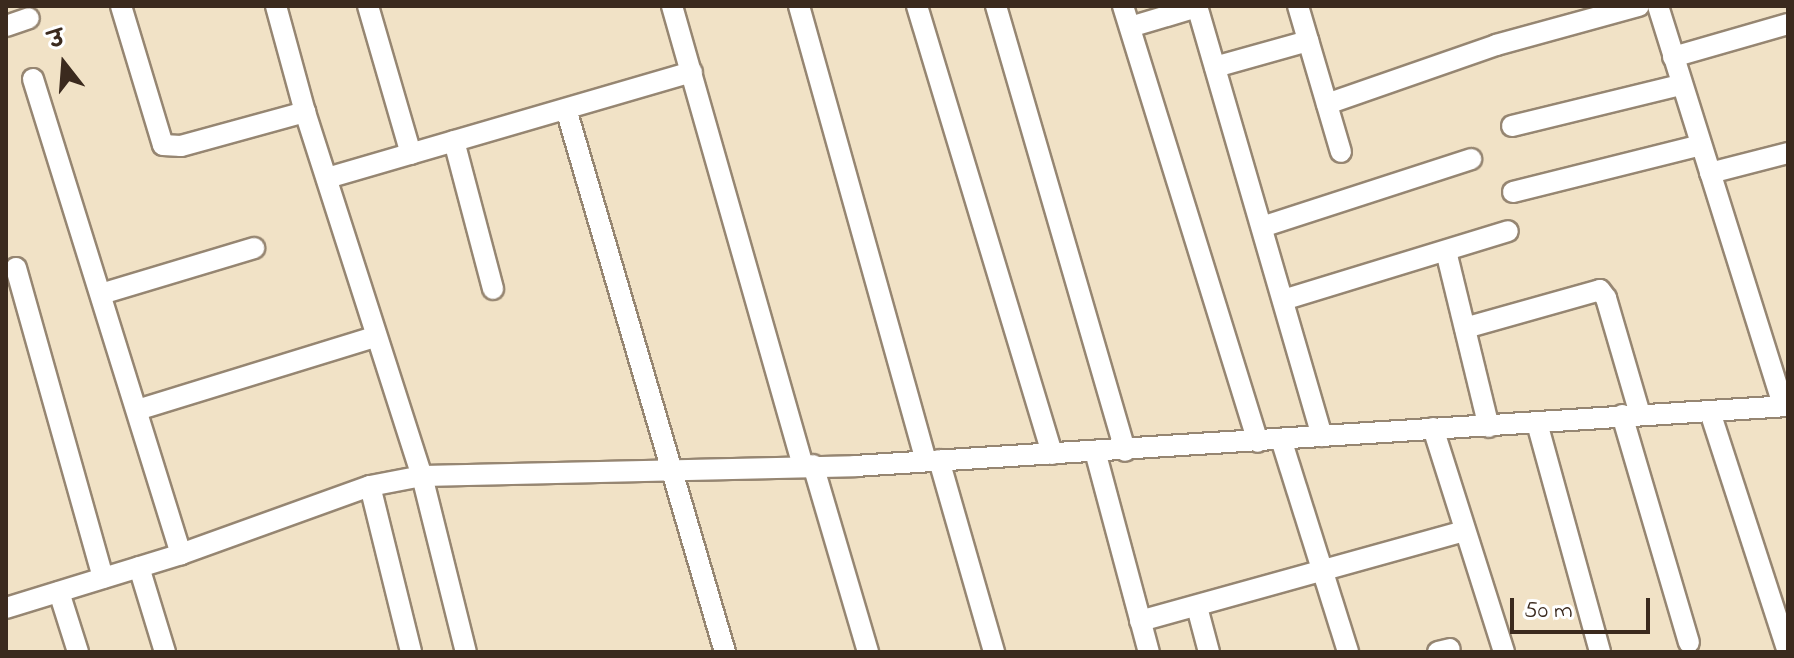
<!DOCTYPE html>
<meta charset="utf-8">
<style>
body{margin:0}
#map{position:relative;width:1794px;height:658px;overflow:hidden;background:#f1e2c6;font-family:"Indie Flower","Playpen Sans Deva",sans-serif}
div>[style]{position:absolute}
.roads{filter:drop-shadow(2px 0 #968672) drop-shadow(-2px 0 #968672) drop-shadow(0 2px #968672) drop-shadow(0 -2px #968672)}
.minor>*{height:20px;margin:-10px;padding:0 10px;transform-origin:10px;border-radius:10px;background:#fff}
span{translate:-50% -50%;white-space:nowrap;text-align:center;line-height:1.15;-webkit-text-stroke:7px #fff;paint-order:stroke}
.frame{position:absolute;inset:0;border:8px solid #3b2a1e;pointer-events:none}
.north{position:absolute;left:24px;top:24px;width:80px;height:80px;-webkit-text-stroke:6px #fff;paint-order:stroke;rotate:343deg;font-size:22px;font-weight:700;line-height:32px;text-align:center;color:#3b2a1e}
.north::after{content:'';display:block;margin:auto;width:28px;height:36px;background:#3b2a1e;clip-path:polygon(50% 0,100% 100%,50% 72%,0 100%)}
.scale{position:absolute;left:1510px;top:598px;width:140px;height:36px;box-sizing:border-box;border:4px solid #3b2a1e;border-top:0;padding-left:10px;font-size:24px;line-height:28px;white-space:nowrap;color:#3b2a1e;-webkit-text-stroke:6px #fff;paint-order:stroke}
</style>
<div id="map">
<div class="roads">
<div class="minor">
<i style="left:121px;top:6px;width:145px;rotate:73.2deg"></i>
<i style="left:163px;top:145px;width:18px;rotate:3deg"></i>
<i style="left:181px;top:146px;width:129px;rotate:-15.3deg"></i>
<i style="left:276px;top:6px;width:110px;rotate:74.7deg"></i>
<i style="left:305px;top:112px;width:382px;rotate:72.2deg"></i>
<i style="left:422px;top:476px;width:181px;rotate:76deg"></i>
<i style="left:368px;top:6px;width:154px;rotate:73.8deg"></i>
<i style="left:672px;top:6px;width:477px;rotate:74.1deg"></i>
<i style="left:799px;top:6px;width:472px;rotate:74.4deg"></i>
<i style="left:917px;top:6px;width:468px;rotate:73.2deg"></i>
<i style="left:996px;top:6px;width:463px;rotate:73.8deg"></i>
<i style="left:1123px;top:6px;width:456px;rotate:72.8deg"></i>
<i style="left:1197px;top:6px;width:448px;rotate:73.8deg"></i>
<i style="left:1298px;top:6px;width:152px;rotate:73.6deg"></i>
<i style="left:1658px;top:6px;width:419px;rotate:72.6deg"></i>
<i style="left:6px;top:26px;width:24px;rotate:-19deg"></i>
<i style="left:1130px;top:27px;width:70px;rotate:-16.6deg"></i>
<i style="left:1673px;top:57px;width:120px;rotate:-16deg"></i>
<i style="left:1215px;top:67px;width:97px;rotate:-15.6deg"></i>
<i style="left:33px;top:79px;width:498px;rotate:72.7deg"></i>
<i style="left:1327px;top:104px;width:179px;rotate:-19.2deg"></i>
<i style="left:1496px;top:45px;width:148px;rotate:-15.3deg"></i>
<i style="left:566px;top:109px;width:566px;rotate:73.68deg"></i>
<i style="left:1512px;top:126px;width:173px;rotate:-13.7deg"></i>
<i style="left:454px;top:141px;width:153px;rotate:75.2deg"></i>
<i style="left:1710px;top:173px;width:81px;rotate:-14.4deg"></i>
<i style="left:327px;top:178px;width:380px;rotate:-16.2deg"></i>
<i style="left:1513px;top:192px;width:194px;rotate:-14deg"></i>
<i style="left:1262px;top:227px;width:220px;rotate:-18deg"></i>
<i style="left:1446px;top:251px;width:181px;rotate:76.3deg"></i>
<i style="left:16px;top:268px;width:322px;rotate:74.3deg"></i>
<i style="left:101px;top:294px;width:160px;rotate:-16.7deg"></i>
<i style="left:1283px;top:300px;width:235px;rotate:-17deg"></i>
<i style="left:1465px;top:328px;width:140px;rotate:-15.7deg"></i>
<i style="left:1600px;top:290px;width:10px;rotate:53deg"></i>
<i style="left:1606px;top:298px;width:121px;rotate:73.7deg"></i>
<i style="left:137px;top:410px;width:249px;rotate:-17.1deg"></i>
<i style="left:1710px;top:412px;width:252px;rotate:72deg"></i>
<i style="left:1622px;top:415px;width:237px;rotate:73.6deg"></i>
<i style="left:1537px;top:423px;width:238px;rotate:74.6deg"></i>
<i style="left:1433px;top:428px;width:235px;rotate:72.4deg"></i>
<i style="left:1281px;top:439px;width:223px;rotate:72.5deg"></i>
<i style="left:1095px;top:451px;width:208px;rotate:75deg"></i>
<i style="left:939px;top:460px;width:200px;rotate:74deg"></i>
<i style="left:813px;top:465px;width:195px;rotate:73.6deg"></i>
<i style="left:370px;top:486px;width:171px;rotate:76.1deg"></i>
<i style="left:139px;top:567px;width:89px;rotate:73deg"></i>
<i style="left:59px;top:592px;width:63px;rotate:72.4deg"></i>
<i style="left:1197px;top:607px;width:47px;rotate:75.1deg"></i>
<i style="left:6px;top:608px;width:183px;rotate:-17.1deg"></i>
<i style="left:181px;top:554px;width:201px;rotate:-19.8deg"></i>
<i style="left:370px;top:486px;width:53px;rotate:-10.9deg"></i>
<i style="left:422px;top:476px;width:433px;rotate:-1.3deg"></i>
<i style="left:855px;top:466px;width:935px;rotate:-3.68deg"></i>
<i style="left:1140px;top:621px;width:337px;rotate:-15.5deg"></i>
<i style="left:1438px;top:652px;width:12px;rotate:-14deg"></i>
</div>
</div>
<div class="frame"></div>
<div class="north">उ</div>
<div class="scale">50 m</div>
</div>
